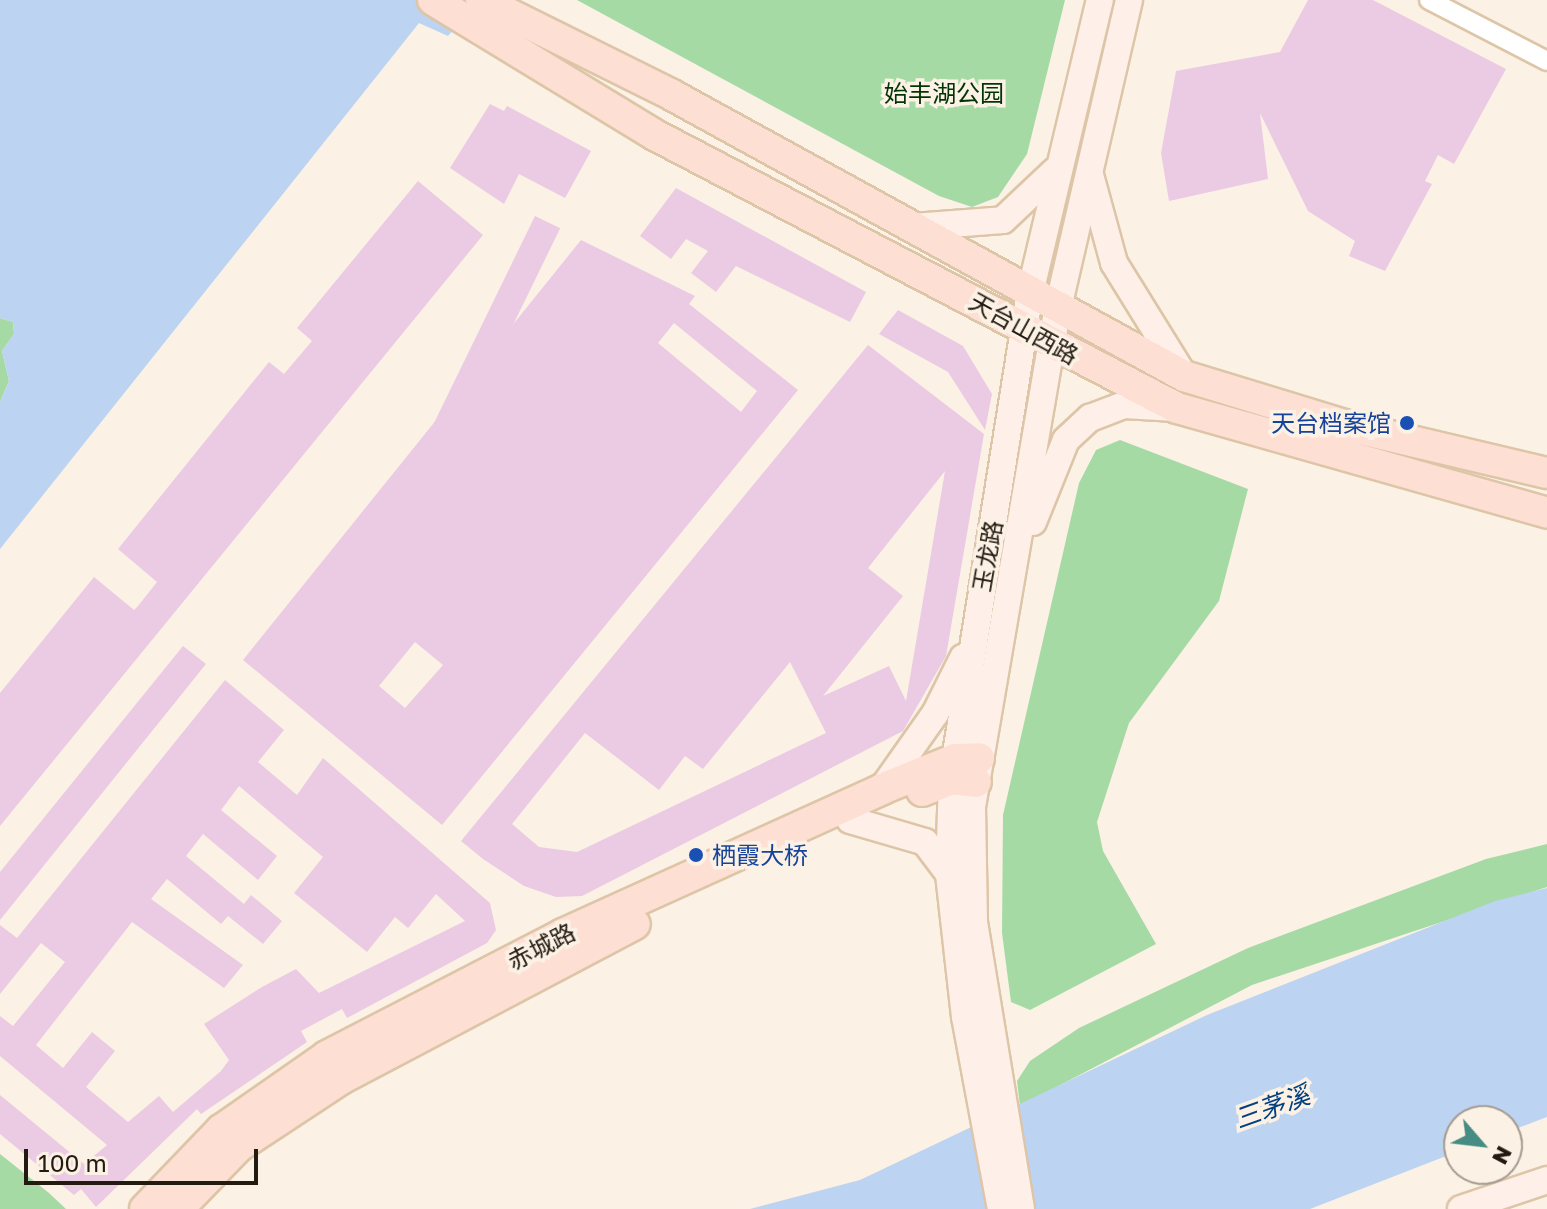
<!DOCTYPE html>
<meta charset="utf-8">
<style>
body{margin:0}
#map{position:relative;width:1547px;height:1209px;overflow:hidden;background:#fbf1e5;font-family:"Golos Text","Noto Sans SC",sans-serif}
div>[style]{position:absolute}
.green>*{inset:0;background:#a5daa5}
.water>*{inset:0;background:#bcd3f1}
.building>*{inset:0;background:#eacbe3;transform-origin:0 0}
.roads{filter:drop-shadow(2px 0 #ddc5a7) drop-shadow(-2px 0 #ddc5a7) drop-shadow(0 2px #ddc5a7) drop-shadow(0 -2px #ddc5a7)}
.street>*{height:18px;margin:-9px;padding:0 9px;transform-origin:9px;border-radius:9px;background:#fff}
.secondary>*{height:26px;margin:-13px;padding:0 13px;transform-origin:13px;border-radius:13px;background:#feefe9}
.primary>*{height:30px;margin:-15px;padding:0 15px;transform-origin:15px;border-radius:15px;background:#fedfd4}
.dots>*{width:22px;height:22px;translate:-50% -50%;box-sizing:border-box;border:4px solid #fbf1e5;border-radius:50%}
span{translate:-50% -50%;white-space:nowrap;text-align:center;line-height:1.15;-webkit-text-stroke:7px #fbf1e5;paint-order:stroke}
.park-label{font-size:24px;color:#003405}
.street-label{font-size:24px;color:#241b10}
.transit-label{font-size:24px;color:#164399}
.right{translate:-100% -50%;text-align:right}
.left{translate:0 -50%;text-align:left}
.water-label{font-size:26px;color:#034080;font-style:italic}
.north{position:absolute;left:1443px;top:1105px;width:80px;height:80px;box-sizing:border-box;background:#fbf1e5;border:2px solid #a59b90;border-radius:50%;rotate:118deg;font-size:22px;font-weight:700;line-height:32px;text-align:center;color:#241b10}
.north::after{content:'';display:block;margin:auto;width:28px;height:36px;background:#468c82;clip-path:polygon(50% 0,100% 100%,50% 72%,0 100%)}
.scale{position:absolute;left:24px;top:1149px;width:234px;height:36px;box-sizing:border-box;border:4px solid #241b10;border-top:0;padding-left:10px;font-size:24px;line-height:28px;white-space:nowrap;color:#241b10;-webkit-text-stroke:6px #fbf1e5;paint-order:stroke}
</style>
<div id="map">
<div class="green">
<i style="clip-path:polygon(577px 0,1065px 0,1027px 154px,998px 197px,972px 207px,939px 196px)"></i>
<i style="clip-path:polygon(0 318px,13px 322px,14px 334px,2px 351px,9px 381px,0 402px)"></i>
<i style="clip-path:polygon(1120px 440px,1248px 489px,1219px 601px,1129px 723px,1097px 822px,1103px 851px,1156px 944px,1030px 1010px,1011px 1002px,1002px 933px,1003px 815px,1079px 483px,1096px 450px)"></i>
<i style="clip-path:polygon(1547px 844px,1547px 887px,1252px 985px,1020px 1106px,1017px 1081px,1030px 1061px,1079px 1028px,1248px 948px,1486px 859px)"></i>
<i style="clip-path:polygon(0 1154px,49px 1193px,66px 1209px,0 1209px)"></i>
</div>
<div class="water">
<i style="clip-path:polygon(0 0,479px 0,448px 36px,419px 23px,0 549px,0 402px,9px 381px,2px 351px,14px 334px,13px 322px,0 318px)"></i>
<i style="clip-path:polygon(1547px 888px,1547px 1117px,1507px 1132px,1507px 1121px,1459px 1121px,1459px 1151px,1310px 1209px,750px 1209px,860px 1180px,1207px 1015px,1495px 901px)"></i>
</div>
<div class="building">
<i style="clip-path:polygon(1308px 0,1373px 0,1506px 69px,1454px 164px,1438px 155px,1425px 181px,1432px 184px,1385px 271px,1349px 256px,1355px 241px,1308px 211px,1260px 113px,1268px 179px,1169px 201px,1161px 153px,1176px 71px,1280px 52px)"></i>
<i style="clip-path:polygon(490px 104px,504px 111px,507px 106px,591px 151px,565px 198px,519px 174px,504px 204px,450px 168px)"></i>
<i style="clip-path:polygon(418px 181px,483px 235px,0 826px,0 693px,94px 577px,134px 610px,138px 606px,157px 582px,118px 549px,269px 362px,284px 374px,312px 341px,297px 328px)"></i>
<i style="clip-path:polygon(676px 188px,866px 292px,850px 322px,736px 266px,716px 292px,691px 273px,708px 251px,686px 239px,671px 259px,640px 236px)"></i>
<i style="left:535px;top:216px;width:28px;height:528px;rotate:26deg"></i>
<i style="clip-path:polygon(evenodd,581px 240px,695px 296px,689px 304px,798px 390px,442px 825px,243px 660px,581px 240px,674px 323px,757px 391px,741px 412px,658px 343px,674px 323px,581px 240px,415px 642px,443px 665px,405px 708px,379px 686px,415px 642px)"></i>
<i style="clip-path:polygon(898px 310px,963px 346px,992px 394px,985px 430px,948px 372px,879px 334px)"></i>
<i style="clip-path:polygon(evenodd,868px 345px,984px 434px,946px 656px,903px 731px,582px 896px,556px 897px,524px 886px,483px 859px,461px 841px,868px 345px,945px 471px,906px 701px,889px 666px,823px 696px,903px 596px,868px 568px,945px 471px,868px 345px,790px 662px,826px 733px,577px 852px,539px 847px,512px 824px,585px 733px,659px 790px,685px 756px,703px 769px,790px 662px)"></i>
<i style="clip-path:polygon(183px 646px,206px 664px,0 920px,0 872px)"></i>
<i style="clip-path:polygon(evenodd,225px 680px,284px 730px,258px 762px,297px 795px,323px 758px,490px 903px,496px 930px,487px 943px,347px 1018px,342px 1009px,301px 1031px,307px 1042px,201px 1114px,197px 1109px,96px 1207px,81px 1189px,74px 1195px,0 1134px,0 1095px,84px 1164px,107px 1145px,0 1056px,0 1016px,13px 1026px,65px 962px,41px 943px,0 994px,0 925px,17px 938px,225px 680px,239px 786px,323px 857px,294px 893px,367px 952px,395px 917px,408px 928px,436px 894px,465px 921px,319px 993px,296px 969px,262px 987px,204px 1024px,229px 1060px,221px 1071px,173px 1112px,159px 1096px,128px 1122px,86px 1087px,115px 1051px,92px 1032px,63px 1068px,36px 1045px,132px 922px,224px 988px,243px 965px,151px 899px,167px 879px,221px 924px,228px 916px,263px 944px,282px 921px,251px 895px,244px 904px,186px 856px,203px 834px,258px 880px,277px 856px,221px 810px,239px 786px)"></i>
</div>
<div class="roads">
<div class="street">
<i style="left:1429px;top:0;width:133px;rotate:27.3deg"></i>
</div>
<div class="secondary">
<i style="left:1090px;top:175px;width:91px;rotate:74.7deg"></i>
<i style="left:1114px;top:263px;width:133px;rotate:58.2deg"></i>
<i style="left:913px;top:227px;width:90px;rotate:-4.4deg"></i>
<i style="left:1003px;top:220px;width:71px;rotate:-43.3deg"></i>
<i style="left:1033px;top:522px;width:88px;rotate:-68.1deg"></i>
<i style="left:1066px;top:440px;width:33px;rotate:-43deg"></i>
<i style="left:1090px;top:418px;width:36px;rotate:-21deg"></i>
<i style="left:1124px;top:405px;width:51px;rotate:3.4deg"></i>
<i style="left:882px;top:789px;width:92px;rotate:-54.8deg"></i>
<i style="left:935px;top:714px;width:63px;rotate:-63.4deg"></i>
<i style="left:850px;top:820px;width:78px;rotate:16.3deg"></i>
<i style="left:925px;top:842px;width:40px;rotate:53deg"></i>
<i style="left:1001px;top:1209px;width:195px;rotate:-100.6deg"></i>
<i style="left:965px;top:1017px;width:144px;rotate:-96.4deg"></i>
<i style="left:949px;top:874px;width:95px;rotate:-88.2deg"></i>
<i style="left:952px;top:779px;width:492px;rotate:-80.9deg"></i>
<i style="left:1030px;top:293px;width:301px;rotate:-76.6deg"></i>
<i style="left:1021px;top:1209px;width:292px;rotate:-99.3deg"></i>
<i style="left:974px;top:921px;width:114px;rotate:-91deg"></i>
<i style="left:972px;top:807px;width:502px;rotate:-80.26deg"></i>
<i style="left:1057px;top:312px;width:320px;rotate:-77deg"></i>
<i style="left:1461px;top:1209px;width:91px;rotate:-18.6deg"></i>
</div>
<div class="primary">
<i style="left:433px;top:0;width:258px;rotate:31.3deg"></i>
<i style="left:653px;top:134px;width:591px;rotate:27.61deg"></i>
<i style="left:1177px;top:408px;width:385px;rotate:15.8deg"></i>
<i style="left:481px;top:0;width:213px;rotate:26.4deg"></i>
<i style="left:672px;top:95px;width:584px;rotate:28.76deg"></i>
<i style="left:1184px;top:376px;width:167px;rotate:17deg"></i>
<i style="left:1344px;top:425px;width:209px;rotate:13.3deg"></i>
<i style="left:922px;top:791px;width:32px;rotate:-22deg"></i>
<i style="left:952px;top:779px;width:24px;rotate:7deg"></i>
<i style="left:145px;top:1209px;width:110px;rotate:-46.1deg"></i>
<i style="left:221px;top:1130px;width:129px;rotate:-34.9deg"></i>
<i style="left:327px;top:1056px;width:266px;rotate:-27.3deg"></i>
<i style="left:563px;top:934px;width:350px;rotate:-24.4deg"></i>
<i style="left:882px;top:789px;width:79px;rotate:-22.3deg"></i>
<i style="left:955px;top:759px;width:24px;rotate:-2deg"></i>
<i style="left:178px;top:1209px;width:86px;rotate:-45.9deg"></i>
<i style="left:238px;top:1147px;width:123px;rotate:-33.4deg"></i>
<i style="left:341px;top:1079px;width:332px;rotate:-27.8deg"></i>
</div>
</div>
<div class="dots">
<i style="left:1407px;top:423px;background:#1a4fb4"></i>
<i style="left:696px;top:855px;background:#1a4fb4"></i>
</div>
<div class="park-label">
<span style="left:944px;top:93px">始丰湖公园</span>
</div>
<div class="street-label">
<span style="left:1024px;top:328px;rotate:29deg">天台山西路</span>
<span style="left:987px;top:556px;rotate:-80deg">玉龙路</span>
<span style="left:541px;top:946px;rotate:-27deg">赤城路</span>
</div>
<div class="transit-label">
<span class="right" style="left:1391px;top:423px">天台档案馆</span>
<span class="left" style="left:712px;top:855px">栖霞大桥</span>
</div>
<div class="water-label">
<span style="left:1272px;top:1107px;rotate:-20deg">三茅溪</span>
</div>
<div class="north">N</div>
<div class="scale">100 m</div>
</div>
